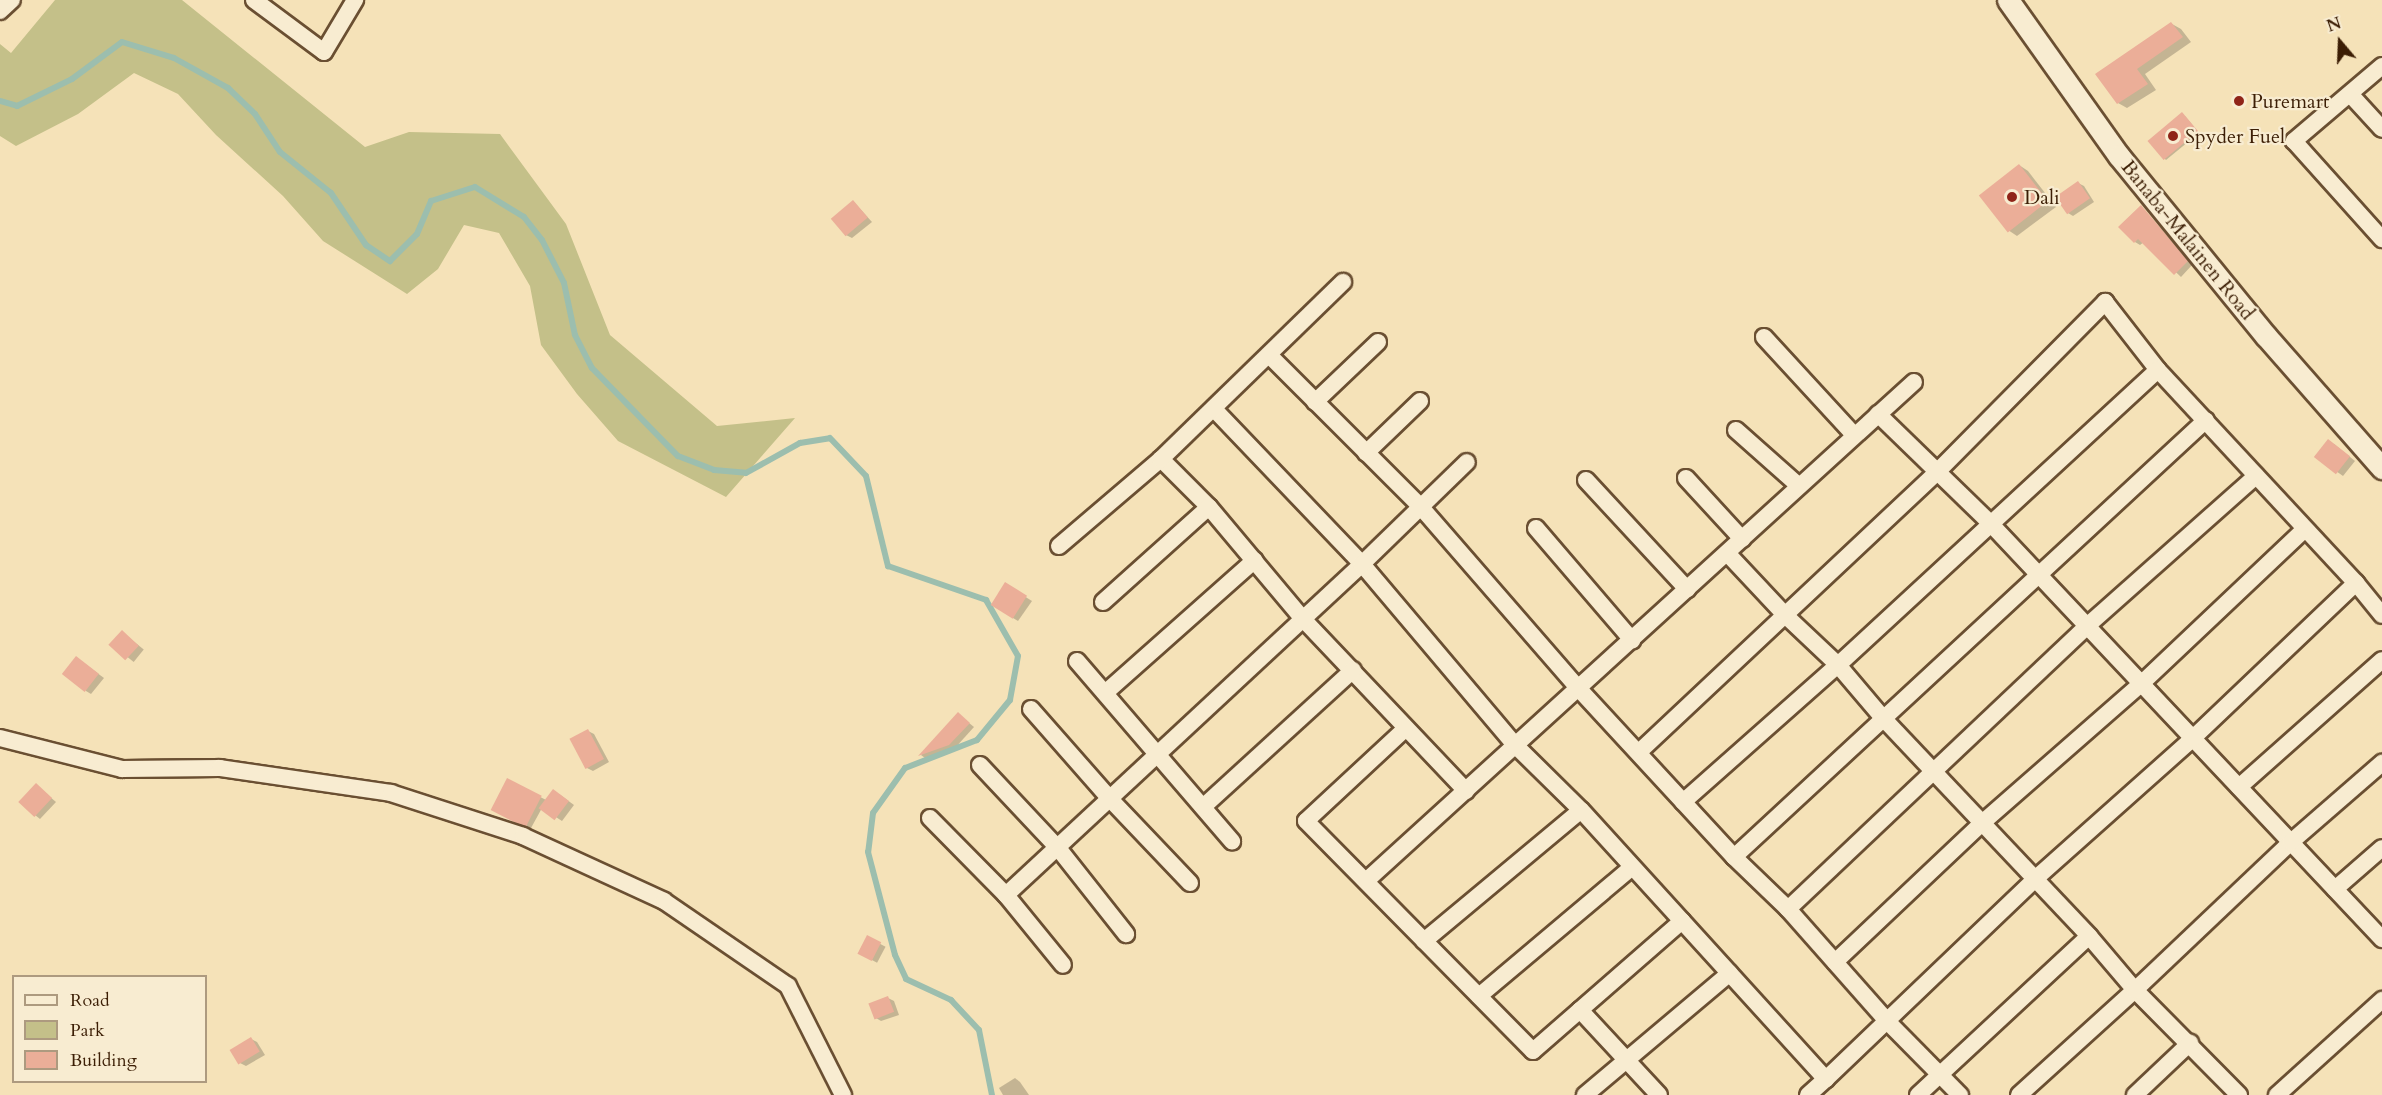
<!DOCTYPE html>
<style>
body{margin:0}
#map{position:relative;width:2382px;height:1095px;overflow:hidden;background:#f5e2b8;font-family:Cardo,serif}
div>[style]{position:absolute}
.green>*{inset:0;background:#c4c089}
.shadow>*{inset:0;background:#0003;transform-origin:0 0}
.stream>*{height:6px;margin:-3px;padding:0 3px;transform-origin:3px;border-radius:3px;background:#9cbeae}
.building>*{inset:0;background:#ebae98;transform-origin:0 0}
.roads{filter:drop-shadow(2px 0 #6a4f32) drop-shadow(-2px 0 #6a4f32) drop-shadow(0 2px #6a4f32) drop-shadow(0 -2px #6a4f32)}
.minor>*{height:16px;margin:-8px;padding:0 8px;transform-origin:8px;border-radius:8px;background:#f8ecd1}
.tertiary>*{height:21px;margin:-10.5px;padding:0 10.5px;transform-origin:10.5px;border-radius:10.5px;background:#f8ecd1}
.dots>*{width:16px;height:16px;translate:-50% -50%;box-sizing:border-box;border:3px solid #f8ecd1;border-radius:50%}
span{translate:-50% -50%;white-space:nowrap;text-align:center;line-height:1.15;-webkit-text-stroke:4.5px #f8ecd1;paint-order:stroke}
.poi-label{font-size:20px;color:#3c1e05}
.left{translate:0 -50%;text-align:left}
.street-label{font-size:20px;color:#3c1e05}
.legend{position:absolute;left:12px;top:975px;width:195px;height:108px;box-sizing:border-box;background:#f8ecd1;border:2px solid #ad9a7f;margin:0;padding:8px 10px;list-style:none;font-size:18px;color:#3c1e05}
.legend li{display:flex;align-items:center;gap:12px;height:30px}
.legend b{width:30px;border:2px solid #ad9a7f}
.north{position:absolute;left:2310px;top:12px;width:60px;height:60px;-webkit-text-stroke:4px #f8ecd1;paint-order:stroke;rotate:341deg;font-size:16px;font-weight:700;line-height:24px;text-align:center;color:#3c1e05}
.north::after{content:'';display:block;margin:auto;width:21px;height:27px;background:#3c1e05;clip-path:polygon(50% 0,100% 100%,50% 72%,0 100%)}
</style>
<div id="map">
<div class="green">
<i style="clip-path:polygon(55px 0,182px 0,365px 147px,409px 132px,500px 134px,566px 224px,610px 335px,717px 426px,795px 418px,726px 497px,618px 441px,577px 394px,541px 345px,530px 286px,499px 233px,464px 225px,438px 269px,407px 294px,323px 241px,283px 196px,216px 135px,178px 94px,134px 73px,78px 114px,16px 146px,0 136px,0 44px,11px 53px)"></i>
</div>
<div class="shadow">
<i style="clip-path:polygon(2172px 24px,2181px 29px,2191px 42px,2145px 74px,2156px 90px,2127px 108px,2118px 103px,2097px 74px)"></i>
<i style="clip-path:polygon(2185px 116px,2199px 133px,2166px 160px,2164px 158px)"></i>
<i style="clip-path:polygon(2019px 165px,2028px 171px,2056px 207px,2017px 236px,2008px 230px)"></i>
<i style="clip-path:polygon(2078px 183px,2084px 186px,2094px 202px,2073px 216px,2068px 213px)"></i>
<i style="clip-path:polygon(853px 201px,872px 222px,852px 238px,846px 235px)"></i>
<i style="clip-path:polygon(2141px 207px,2193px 264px,2181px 277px,2144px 242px,2140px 245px,2135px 242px)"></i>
<i style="clip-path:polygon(2334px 444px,2355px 461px,2343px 476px,2316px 457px)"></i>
<i style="clip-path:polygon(1005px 584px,1032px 601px,1018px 621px,1013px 618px)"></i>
<i style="left:122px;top:632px;width:28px;height:16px;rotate:39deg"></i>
<i style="clip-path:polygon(77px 658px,104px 678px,91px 694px,86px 691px)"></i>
<i style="clip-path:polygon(958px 714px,974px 727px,955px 748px,925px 758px,921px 755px)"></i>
<i style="clip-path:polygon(588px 731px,594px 734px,609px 762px,593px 771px,587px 768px)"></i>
<i style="clip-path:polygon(508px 780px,546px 800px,559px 794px,574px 805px,562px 821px,542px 808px,531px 828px,498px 812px)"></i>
<i style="clip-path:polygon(36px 785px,56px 802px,40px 819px,35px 815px)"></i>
<i style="left:867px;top:937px;width:21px;height:18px;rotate:28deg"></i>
<i style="clip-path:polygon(888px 998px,894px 1001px,899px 1015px,881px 1021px,876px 1018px)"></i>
<i style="clip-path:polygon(251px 1039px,257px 1042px,265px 1055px,246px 1066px,240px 1063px)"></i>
<i style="clip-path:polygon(1015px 1078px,1020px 1082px,1029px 1095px,1003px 1095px,999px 1088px)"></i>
</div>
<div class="stream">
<i style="left:0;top:101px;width:18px;rotate:16deg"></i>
<i style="left:17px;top:106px;width:61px;rotate:-26.1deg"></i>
<i style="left:72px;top:79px;width:62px;rotate:-36.5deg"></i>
<i style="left:122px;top:42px;width:54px;rotate:17.1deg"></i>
<i style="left:174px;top:58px;width:62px;rotate:29.1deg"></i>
<i style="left:228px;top:88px;width:37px;rotate:44deg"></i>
<i style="left:255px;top:114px;width:45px;rotate:56.7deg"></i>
<i style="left:280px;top:152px;width:65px;rotate:38.8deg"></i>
<i style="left:331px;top:193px;width:63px;rotate:56.1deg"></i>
<i style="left:366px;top:245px;width:29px;rotate:34deg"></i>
<i style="left:390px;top:261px;width:38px;rotate:-45deg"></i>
<i style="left:417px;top:234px;width:36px;rotate:-67deg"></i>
<i style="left:431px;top:201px;width:46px;rotate:-17.7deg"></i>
<i style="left:475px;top:187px;width:57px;rotate:31.5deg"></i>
<i style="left:524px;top:217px;width:29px;rotate:52deg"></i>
<i style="left:542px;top:240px;width:48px;rotate:62.9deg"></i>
<i style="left:564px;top:283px;width:53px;rotate:78.1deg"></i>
<i style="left:575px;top:335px;width:37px;rotate:63deg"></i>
<i style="left:592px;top:368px;width:123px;rotate:45.7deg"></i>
<i style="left:678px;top:456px;width:39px;rotate:21deg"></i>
<i style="left:714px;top:470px;width:32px;rotate:5deg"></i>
<i style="left:746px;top:473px;width:62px;rotate:-29.1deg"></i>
<i style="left:800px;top:443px;width:30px;rotate:-9deg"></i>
<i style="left:830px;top:438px;width:52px;rotate:46.5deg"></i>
<i style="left:866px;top:476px;width:93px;rotate:76.3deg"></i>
<i style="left:888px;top:566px;width:104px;rotate:19.1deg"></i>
<i style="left:986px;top:600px;width:64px;rotate:60.3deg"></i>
<i style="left:1018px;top:656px;width:45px;rotate:100.3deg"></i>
<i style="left:1010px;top:700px;width:52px;rotate:129.5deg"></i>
<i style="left:977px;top:740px;width:77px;rotate:158.7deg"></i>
<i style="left:905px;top:768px;width:55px;rotate:125.4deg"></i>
<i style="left:873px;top:813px;width:39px;rotate:97deg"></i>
<i style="left:868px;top:852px;width:106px;rotate:75.3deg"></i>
<i style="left:895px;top:955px;width:26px;rotate:65deg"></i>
<i style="left:906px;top:979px;width:50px;rotate:25deg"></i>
<i style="left:951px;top:1000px;width:41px;rotate:47deg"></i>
<i style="left:979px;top:1030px;width:66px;rotate:78.7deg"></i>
</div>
<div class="building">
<i style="clip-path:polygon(2171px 22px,2183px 37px,2137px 69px,2148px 84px,2117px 104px,2095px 74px)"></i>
<i style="left:2182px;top:112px;width:25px;height:45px;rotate:50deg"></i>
<i style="left:2019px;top:164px;width:47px;height:51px;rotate:52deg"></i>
<i style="left:2078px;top:181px;width:21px;height:28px;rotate:55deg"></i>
<i style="left:853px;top:200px;width:23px;height:29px;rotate:50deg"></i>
<i style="clip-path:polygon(2141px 205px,2188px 261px,2174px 275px,2138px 239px,2134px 243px,2118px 227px)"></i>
<i style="left:2328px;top:439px;width:28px;height:23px;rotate:38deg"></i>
<i style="left:1005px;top:582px;width:26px;height:27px;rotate:32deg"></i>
<i style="left:122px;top:630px;width:23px;height:20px;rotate:43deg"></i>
<i style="left:76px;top:656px;width:29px;height:23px;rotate:38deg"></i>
<i style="clip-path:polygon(958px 712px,970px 723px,949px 745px,918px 756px)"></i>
<i style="left:588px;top:729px;width:34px;height:21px;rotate:62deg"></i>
<i style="left:507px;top:778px;width:39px;height:36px;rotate:27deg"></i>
<i style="left:36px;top:783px;width:22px;height:26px;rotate:43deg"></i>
<i style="left:553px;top:789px;width:20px;height:24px;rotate:37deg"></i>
<i style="left:867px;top:935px;width:16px;height:21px;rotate:27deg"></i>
<i style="left:888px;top:996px;width:17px;height:21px;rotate:69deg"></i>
<i style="left:251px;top:1037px;width:17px;height:25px;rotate:59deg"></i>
</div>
<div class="roads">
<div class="minor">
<i style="left:254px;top:0;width:87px;rotate:36.6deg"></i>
<i style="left:324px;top:52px;width:61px;rotate:-59.2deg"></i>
<i style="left:0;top:11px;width:16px;rotate:-43deg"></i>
<i style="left:2382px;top:66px;width:116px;rotate:139.6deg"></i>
<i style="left:2294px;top:141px;width:132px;rotate:48.1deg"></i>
<i style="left:2350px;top:94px;width:47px;rotate:47.6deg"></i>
<i style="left:1764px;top:337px;width:133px;rotate:47.4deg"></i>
<i style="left:1270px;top:356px;width:212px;rotate:45deg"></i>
<i style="left:1420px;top:506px;width:242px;rotate:49deg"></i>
<i style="left:1579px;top:689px;width:229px;rotate:47.3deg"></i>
<i style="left:1734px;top:857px;width:75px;rotate:43.9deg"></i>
<i style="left:1788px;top:909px;width:149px;rotate:48.5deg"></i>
<i style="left:1887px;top:1021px;width:104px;rotate:45.4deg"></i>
<i style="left:1315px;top:402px;width:87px;rotate:-43.6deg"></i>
<i style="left:1214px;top:409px;width:214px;rotate:46.3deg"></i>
<i style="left:1362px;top:564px;width:238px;rotate:49.8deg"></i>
<i style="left:1516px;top:746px;width:91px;rotate:44.6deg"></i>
<i style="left:1581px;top:810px;width:150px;rotate:47.7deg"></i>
<i style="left:1682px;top:921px;width:135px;rotate:138.9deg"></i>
<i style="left:1580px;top:1010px;width:116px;rotate:47.1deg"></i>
<i style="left:1878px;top:414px;width:156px;rotate:44.2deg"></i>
<i style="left:1990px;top:523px;width:572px;rotate:46.7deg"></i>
<i style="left:1736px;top:430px;width:84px;rotate:41.6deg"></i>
<i style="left:1366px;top:453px;width:75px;rotate:-43.9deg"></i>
<i style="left:1161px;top:459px;width:68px;rotate:45deg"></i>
<i style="left:1209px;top:507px;width:146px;rotate:50deg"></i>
<i style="left:1303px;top:619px;width:237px;rotate:46.5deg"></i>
<i style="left:1686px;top:478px;width:83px;rotate:47.4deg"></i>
<i style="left:1586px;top:480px;width:149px;rotate:47.2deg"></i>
<i style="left:1536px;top:528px;width:148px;rotate:49.4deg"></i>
<i style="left:1059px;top:546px;width:134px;rotate:-40.5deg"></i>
<i style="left:1161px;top:459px;width:254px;rotate:-44.2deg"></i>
<i style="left:1727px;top:553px;width:85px;rotate:46.9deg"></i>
<i style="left:1785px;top:615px;width:73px;rotate:43.3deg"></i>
<i style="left:1838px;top:665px;width:70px;rotate:49.7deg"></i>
<i style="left:1883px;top:718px;width:300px;rotate:46.6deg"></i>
<i style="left:2089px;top:936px;width:71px;rotate:49.6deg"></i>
<i style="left:2135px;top:990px;width:148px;rotate:45.3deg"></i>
<i style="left:1103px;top:602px;width:142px;rotate:-41.9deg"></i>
<i style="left:1077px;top:661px;width:238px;rotate:49.3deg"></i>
<i style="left:1105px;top:693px;width:200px;rotate:-41.6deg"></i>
<i style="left:1031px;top:709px;width:120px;rotate:48.7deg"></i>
<i style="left:1110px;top:799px;width:116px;rotate:46.4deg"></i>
<i style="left:1405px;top:729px;width:135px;rotate:137.1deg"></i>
<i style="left:1306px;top:821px;width:323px;rotate:45.4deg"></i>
<i style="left:1533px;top:1051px;width:62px;rotate:-41.1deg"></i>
<i style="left:0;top:738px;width:126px;rotate:14.3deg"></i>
<i style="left:122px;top:769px;width:98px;rotate:-0.6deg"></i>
<i style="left:220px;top:768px;width:173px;rotate:8.3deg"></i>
<i style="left:391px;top:793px;width:139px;rotate:18deg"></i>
<i style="left:523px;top:836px;width:155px;rotate:24.7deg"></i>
<i style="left:664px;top:901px;width:150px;rotate:34.4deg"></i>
<i style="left:788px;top:986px;width:122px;rotate:63.2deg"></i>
<i style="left:1639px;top:752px;width:410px;rotate:-43.2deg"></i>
<i style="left:1938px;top:471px;width:238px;rotate:-45.3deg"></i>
<i style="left:2105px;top:302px;width:86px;rotate:52.1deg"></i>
<i style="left:2158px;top:370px;width:291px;rotate:47.1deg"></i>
<i style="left:2356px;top:583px;width:41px;rotate:50.9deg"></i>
<i style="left:980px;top:765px;width:114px;rotate:46.8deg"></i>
<i style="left:1058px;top:848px;width:110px;rotate:51.7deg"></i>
<i style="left:2239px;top:787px;width:191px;rotate:-41.6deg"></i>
<i style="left:1683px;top:802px;width:207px;rotate:-41.5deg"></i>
<i style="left:1838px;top:665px;width:435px;rotate:-42.7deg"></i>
<i style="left:1203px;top:807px;width:203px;rotate:-42.4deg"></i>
<i style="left:930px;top:818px;width:108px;rotate:45.4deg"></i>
<i style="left:1006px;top:895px;width:90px;rotate:50.8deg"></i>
<i style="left:1734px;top:857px;width:643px;rotate:-42.79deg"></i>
<i style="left:1366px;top:881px;width:741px;rotate:-42.32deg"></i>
<i style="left:2335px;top:889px;width:62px;rotate:-41.1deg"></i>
<i style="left:1006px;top:895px;width:486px;rotate:-42.9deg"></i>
<i style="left:1362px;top:564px;width:146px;rotate:-44.2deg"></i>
<i style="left:1788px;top:909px;width:412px;rotate:-43.4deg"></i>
<i style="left:2087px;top:626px;width:226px;rotate:-41.6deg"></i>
<i style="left:1682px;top:921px;width:214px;rotate:47.7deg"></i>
<i style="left:1826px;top:1079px;width:289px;rotate:-43.7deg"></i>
<i style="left:2035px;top:879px;width:212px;rotate:-41.7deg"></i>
<i style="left:2193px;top:738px;width:225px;rotate:-43.6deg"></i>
<i style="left:1424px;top:941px;width:204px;rotate:-39.8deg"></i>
<i style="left:1835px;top:962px;width:202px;rotate:-43.4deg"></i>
<i style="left:1982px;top:823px;width:213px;rotate:-41.2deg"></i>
<i style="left:2142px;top:683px;width:224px;rotate:-43.4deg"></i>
<i style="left:1479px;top:996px;width:200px;rotate:-40.1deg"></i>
<i style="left:1585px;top:1095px;width:189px;rotate:-40.1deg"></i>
<i style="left:1808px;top:1095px;width:24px;rotate:-42deg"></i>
<i style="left:1918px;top:1095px;width:233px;rotate:-42.9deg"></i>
<i style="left:2019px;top:1095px;width:156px;rotate:-42.2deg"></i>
<i style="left:2135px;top:990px;width:215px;rotate:-43.5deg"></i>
<i style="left:2291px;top:842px;width:121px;rotate:-41deg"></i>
<i style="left:2135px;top:1095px;width:76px;rotate:-43.4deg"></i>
<i style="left:2277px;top:1095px;width:142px;rotate:-42.1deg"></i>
</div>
<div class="tertiary">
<i style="left:2008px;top:0;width:191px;rotate:54.6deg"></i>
<i style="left:2119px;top:156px;width:232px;rotate:50.8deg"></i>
<i style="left:2266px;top:336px;width:176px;rotate:48.7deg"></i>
</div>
</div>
<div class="dots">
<i style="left:2239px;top:101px;background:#8f2418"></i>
<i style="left:2173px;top:136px;background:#8f2418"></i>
<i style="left:2012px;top:197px;background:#8f2418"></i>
</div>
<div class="poi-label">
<span class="left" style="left:2251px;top:101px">Puremart</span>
<span class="left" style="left:2185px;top:136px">Spyder Fuel</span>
<span class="left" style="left:2024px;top:197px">Dali</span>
</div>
<div class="street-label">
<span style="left:2188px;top:240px;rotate:51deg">Banaba-Malainen Road</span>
</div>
<ul class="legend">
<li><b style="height:8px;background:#f8ecd1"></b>Road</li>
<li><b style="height:16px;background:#c4c089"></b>Park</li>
<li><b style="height:16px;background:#ebae98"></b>Building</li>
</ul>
<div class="north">N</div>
</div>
